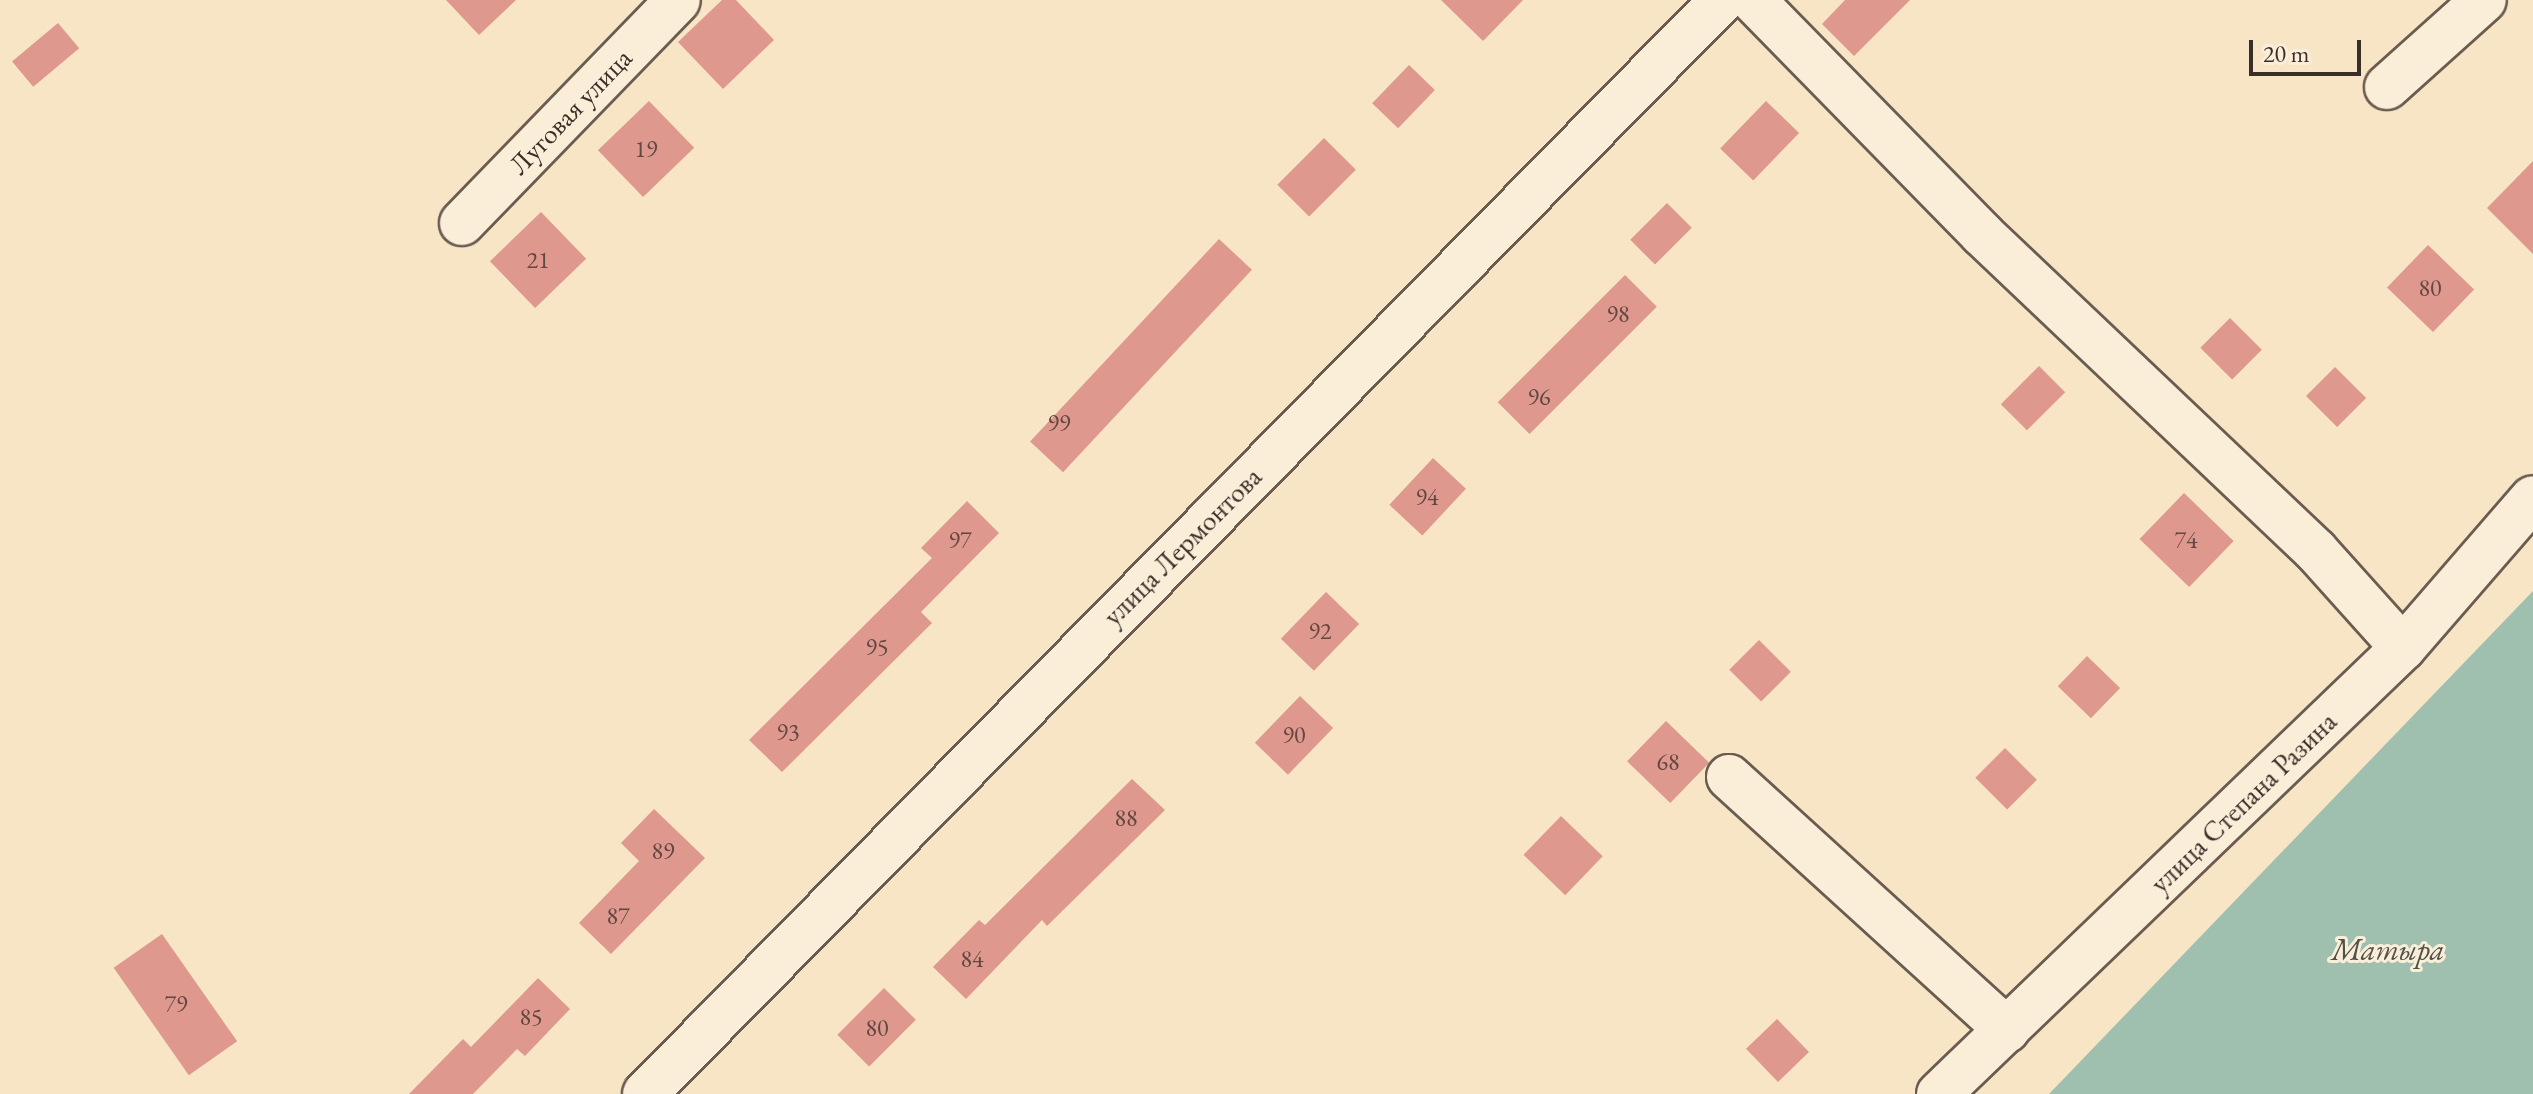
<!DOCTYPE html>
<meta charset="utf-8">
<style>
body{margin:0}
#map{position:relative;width:2533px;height:1094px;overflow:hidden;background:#f8e5c5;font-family:"EB Garamond",serif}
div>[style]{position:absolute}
.water>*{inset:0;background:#9fc0af}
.building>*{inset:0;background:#df988e;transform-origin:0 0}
.roads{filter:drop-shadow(2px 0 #6a5c50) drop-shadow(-2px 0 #6a5c50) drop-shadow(0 2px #6a5c50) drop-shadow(0 -2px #6a5c50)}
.minor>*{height:44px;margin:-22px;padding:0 22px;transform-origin:22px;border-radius:22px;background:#faeed9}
span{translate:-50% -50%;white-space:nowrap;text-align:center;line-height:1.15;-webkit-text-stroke:6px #faeed9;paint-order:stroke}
.number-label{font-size:24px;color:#634842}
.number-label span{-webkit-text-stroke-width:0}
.street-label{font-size:28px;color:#3a2e29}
.water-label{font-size:30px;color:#53524a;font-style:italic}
.scale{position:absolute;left:2249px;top:40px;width:112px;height:36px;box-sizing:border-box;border:4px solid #3a2e29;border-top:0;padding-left:10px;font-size:24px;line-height:28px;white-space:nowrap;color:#3a2e29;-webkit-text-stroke:6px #faeed9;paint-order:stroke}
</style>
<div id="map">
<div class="water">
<i style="clip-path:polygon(2533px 591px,2533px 1094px,2049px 1094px)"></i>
</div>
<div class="building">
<i style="clip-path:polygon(446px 0,516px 0,479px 35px)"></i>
<i style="clip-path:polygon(722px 0,736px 0,774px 40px,723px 89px,678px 42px)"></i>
<i style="clip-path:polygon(1441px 0,1523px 0,1483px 41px)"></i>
<i style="clip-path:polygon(1845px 0,1910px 0,1854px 56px,1822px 24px)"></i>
<i style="left:58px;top:23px;width:33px;height:60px;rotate:50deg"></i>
<i style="left:1409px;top:65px;width:36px;height:53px;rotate:44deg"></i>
<i style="left:649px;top:101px;width:65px;height:71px;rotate:46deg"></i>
<i style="left:1766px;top:101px;width:46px;height:66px;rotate:44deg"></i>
<i style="left:1324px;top:138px;width:45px;height:66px;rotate:45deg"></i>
<i style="clip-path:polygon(2533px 161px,2533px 254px,2487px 208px)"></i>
<i style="left:1667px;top:203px;width:35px;height:52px;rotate:45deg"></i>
<i style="left:541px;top:212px;width:65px;height:71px;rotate:46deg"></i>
<i style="left:1219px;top:239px;width:45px;height:277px;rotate:43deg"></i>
<i style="left:2428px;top:245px;width:64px;height:59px;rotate:44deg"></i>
<i style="left:1625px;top:275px;width:45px;height:180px;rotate:45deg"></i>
<i style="left:2230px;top:318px;width:45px;height:42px;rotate:45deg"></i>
<i style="left:2039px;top:366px;width:37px;height:54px;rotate:45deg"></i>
<i style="left:2335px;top:367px;width:44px;height:41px;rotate:45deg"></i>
<i style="left:1433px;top:458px;width:45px;height:64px;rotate:43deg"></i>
<i style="left:2184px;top:493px;width:69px;height:64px;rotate:44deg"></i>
<i style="clip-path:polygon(967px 501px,999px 533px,921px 612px,932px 623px,782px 772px,749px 740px,932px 558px,921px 548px)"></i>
<i style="left:1326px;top:592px;width:46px;height:65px;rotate:44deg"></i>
<i style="left:1759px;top:640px;width:45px;height:42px;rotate:45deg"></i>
<i style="left:2087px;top:656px;width:46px;height:42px;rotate:44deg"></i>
<i style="left:1300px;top:696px;width:46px;height:65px;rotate:44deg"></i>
<i style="left:1666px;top:721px;width:60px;height:56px;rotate:44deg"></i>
<i style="left:2005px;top:748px;width:45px;height:42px;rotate:45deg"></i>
<i style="clip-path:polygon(1132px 779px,1165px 810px,1047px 926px,1042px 920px,966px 999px,933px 967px,979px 920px,985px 925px)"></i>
<i style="clip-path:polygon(654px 809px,705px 858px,611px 954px,579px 923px,639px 861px,621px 843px)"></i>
<i style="left:1561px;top:816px;width:58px;height:54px;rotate:44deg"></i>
<i style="left:162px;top:934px;width:131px;height:59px;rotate:55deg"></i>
<i style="clip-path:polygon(538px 978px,570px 1009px,525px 1056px,517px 1049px,473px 1094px,409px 1094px,463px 1039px,471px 1047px)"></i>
<i style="left:884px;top:988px;width:45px;height:66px;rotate:45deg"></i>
<i style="left:1777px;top:1019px;width:46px;height:43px;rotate:46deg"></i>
</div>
<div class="roads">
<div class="minor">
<i style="left:1753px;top:0;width:327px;rotate:45.6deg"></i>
<i style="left:1982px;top:234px;width:460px;rotate:43.5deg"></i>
<i style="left:2316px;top:551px;width:130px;rotate:48.1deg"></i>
<i style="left:2387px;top:87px;width:130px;rotate:-41.9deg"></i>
<i style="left:462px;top:223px;width:310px;rotate:-45.9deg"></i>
<i style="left:1729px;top:777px;width:376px;rotate:42.3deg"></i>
<i style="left:645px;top:1094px;width:1535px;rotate:-45.45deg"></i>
<i style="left:1939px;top:1094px;width:644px;rotate:-43.87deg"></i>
<i style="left:2403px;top:648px;width:198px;rotate:-49.1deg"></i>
</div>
</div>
<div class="number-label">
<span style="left:646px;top:149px">19</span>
<span style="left:538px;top:260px">21</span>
<span style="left:2430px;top:288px">80</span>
<span style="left:1618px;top:314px">98</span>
<span style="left:1539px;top:397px">96</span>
<span style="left:1059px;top:423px">99</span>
<span style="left:1427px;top:497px">94</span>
<span style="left:960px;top:540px">97</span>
<span style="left:2186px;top:540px">74</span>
<span style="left:1320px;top:631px">92</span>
<span style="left:877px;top:647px">95</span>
<span style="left:788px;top:732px">93</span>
<span style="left:1294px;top:735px">90</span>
<span style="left:1668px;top:762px">68</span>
<span style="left:1126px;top:818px">88</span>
<span style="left:663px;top:851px">89</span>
<span style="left:618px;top:916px">87</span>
<span style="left:972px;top:959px">84</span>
<span style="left:176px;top:1004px">79</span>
<span style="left:531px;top:1017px">85</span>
<span style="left:877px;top:1028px">80</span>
</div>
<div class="street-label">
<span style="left:570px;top:111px;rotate:-46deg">Луговая улица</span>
<span style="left:1182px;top:546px;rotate:-45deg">улица Лермонтова</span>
<span style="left:2243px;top:802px;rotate:-44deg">улица Степана Разина</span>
</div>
<div class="water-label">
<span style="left:2388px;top:950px">Матыра</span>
</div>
<div class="scale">20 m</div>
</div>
